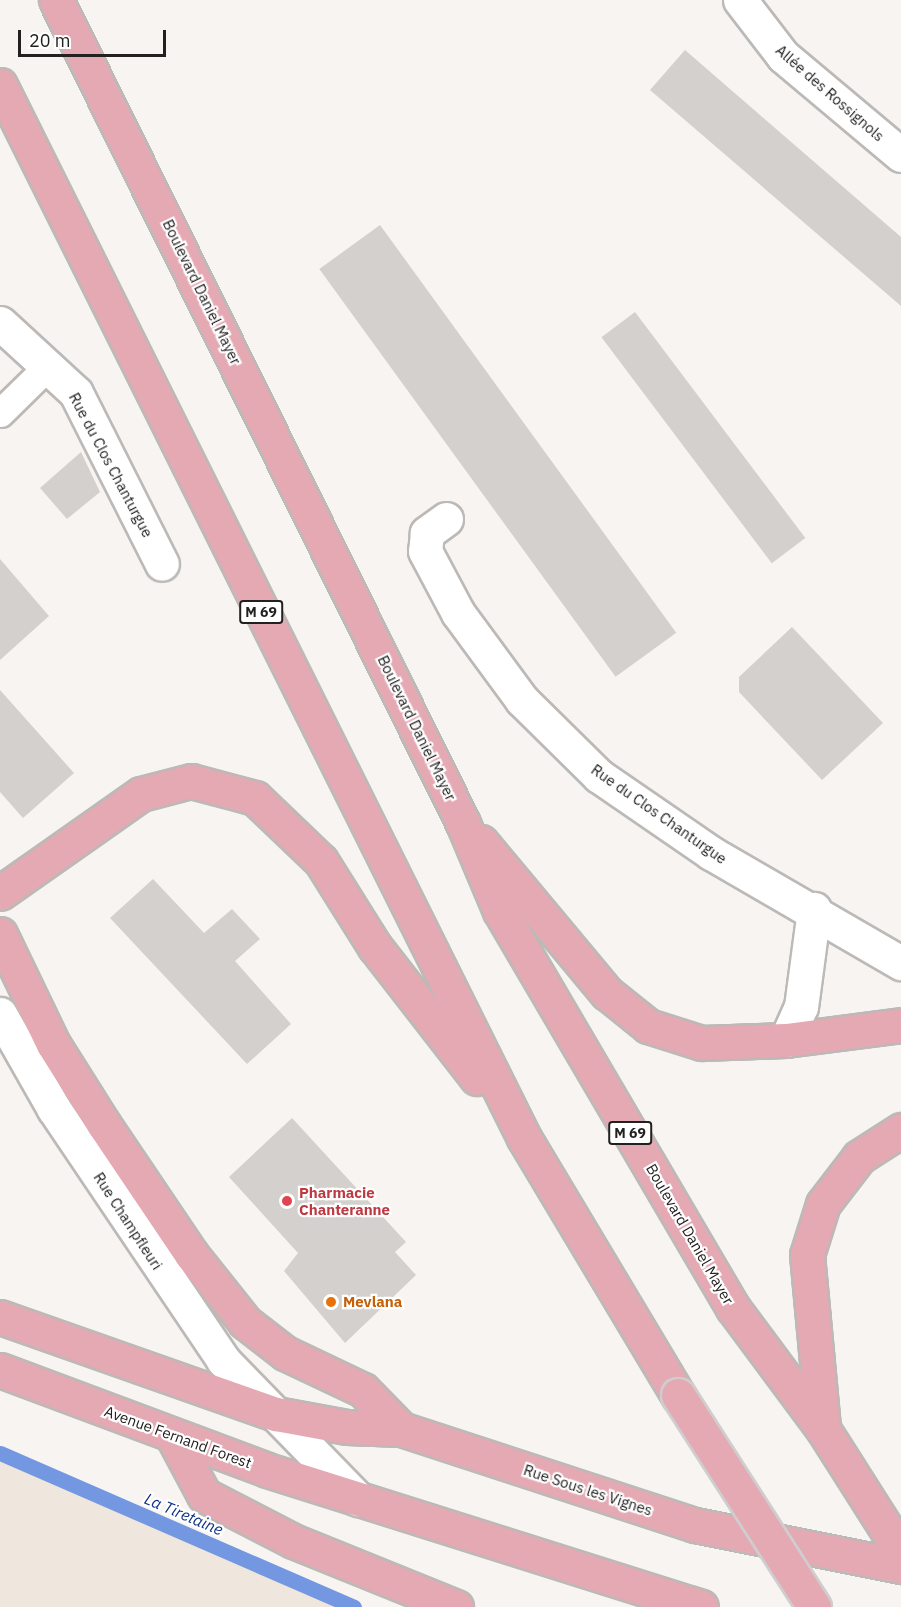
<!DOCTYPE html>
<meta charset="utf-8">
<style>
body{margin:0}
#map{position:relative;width:901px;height:1607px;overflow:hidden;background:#f7f4f1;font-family:"IBM Plex Sans",sans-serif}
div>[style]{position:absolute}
.built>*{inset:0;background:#efe7de}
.stream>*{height:15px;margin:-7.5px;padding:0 7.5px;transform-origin:7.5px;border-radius:7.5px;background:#7398e1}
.building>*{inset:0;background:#d3d0cd;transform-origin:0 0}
.roads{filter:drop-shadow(2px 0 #bcb9b6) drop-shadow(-2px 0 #bcb9b6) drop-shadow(0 2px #bcb9b6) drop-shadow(0 -2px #bcb9b6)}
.service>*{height:27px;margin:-13.5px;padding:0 13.5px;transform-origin:13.5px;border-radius:13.5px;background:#fff}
.minor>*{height:33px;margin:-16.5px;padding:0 16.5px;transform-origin:16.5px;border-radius:16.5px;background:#fff}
.primary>*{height:33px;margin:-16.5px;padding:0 16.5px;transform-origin:16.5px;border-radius:16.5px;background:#e5a9b4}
.bridges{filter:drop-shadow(2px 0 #cecece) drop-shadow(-2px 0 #cecece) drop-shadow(0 2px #cecece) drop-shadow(0 -2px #cecece)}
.primary-bridge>*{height:33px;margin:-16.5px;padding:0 16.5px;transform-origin:16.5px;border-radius:16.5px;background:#e5a9b4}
.dots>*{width:16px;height:16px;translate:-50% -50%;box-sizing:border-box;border:3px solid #fff;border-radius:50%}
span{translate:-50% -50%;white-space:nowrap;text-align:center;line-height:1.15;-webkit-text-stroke:4.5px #fff;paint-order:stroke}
.shield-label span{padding:2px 4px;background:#fff;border:2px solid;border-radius:4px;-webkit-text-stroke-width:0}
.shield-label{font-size:14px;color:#222120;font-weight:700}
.street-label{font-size:15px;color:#222120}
.health-label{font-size:15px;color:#be3a42;font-weight:700}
.left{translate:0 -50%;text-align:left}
.food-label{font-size:15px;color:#c56008;font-weight:700}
.water-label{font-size:16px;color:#0f3387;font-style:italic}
.scale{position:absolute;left:18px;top:30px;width:148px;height:27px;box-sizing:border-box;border:3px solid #222120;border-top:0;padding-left:8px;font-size:18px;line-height:21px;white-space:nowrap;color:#222120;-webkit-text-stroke:4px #fff;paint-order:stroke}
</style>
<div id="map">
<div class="built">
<i style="clip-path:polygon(0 1454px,306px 1587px,353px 1607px,0 1607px)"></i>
</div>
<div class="stream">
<i style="left:0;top:1453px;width:386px;rotate:23.5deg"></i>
</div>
<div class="building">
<i style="clip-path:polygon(685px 50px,901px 237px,901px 306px,650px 90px)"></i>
<i style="left:380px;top:225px;width:504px;height:75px;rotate:54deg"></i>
<i style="left:635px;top:312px;width:283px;height:42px;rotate:53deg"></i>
<i style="clip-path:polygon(81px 452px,100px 492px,67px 519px,40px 488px)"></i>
<i style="clip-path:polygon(0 559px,49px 616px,0 660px)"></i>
<i style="clip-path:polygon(792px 627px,883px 723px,822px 780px,739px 692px,739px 677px)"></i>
<i style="clip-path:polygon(0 690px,74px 773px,23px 818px,0 792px)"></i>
<i style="clip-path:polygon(153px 879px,204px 933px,232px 909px,260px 939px,235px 961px,291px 1024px,247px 1064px,110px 918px)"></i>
<i style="clip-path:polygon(292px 1118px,406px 1242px,395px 1252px,416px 1275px,345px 1343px,284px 1271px,298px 1253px,229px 1177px)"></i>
</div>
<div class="roads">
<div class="service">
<i style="left:0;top:413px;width:69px;rotate:-44.4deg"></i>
</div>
<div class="minor">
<i style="left:740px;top:0;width:71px;rotate:52.5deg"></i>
<i style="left:783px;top:56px;width:154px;rotate:40deg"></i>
<i style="left:0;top:323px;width:103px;rotate:42.6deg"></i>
<i style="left:76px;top:393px;width:191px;rotate:63.3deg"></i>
<i style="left:446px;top:519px;width:24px;rotate:144deg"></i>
<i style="left:427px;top:533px;width:18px;rotate:96deg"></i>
<i style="left:425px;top:551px;width:70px;rotate:62deg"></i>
<i style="left:458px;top:613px;width:108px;rotate:53.7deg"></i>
<i style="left:522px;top:700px;width:108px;rotate:44.6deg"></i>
<i style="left:599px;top:776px;width:136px;rotate:34.5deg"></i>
<i style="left:711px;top:853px;width:220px;rotate:30.1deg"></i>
<i style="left:0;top:1014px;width:109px;rotate:60.4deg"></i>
<i style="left:54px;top:1109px;width:303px;rotate:56deg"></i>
<i style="left:223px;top:1360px;width:194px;rotate:45.8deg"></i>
<i style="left:786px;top:1040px;width:36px;rotate:-66deg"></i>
<i style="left:801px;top:1007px;width:99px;rotate:-82.4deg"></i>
</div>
<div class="primary">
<i style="left:56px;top:0;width:918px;rotate:63.69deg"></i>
<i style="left:463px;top:823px;width:95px;rotate:67.2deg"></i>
<i style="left:500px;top:911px;width:460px;rotate:59.6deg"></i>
<i style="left:733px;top:1308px;width:151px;rotate:53.4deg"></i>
<i style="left:823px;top:1429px;width:146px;rotate:57.6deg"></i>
<i style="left:0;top:85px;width:1176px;rotate:63.54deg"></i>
<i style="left:524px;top:1138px;width:300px;rotate:59.1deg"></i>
<i style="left:481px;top:842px;width:197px;rotate:50.2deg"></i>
<i style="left:607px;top:993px;width:53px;rotate:38.8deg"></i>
<i style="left:648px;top:1026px;width:57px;rotate:17.5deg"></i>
<i style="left:702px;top:1043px;width:84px;rotate:-2deg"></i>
<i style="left:786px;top:1040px;width:116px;rotate:-7.4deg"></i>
<i style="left:0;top:893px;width:172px;rotate:-35.1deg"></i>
<i style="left:141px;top:794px;width:52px;rotate:-14.6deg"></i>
<i style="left:191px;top:781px;width:66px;rotate:14.9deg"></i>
<i style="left:255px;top:798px;width:91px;rotate:43.7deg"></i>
<i style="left:321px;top:861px;width:102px;rotate:57.9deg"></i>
<i style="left:375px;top:947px;width:166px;rotate:52.1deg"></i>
<i style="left:0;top:934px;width:122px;rotate:64.3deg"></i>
<i style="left:53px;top:1044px;width:96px;rotate:57.8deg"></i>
<i style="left:104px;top:1125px;width:156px;rotate:56deg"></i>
<i style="left:191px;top:1254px;width:87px;rotate:51.5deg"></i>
<i style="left:245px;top:1322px;width:51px;rotate:37.8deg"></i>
<i style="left:285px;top:1353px;width:86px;rotate:25.4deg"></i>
<i style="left:363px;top:1390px;width:54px;rotate:45.7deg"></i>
<i style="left:0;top:1317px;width:293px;rotate:19.4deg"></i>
<i style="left:276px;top:1414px;width:72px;rotate:10.4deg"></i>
<i style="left:347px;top:1427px;width:54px;rotate:2.1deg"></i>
<i style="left:401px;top:1429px;width:309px;rotate:18.1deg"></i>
<i style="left:695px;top:1525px;width:210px;rotate:11.3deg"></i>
<i style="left:0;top:1370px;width:285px;rotate:20.5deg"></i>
<i style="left:267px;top:1470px;width:455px;rotate:17.5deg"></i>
<i style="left:823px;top:1427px;width:173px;rotate:-95.3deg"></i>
<i style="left:807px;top:1255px;width:53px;rotate:-72.6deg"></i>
<i style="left:823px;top:1204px;width:59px;rotate:-52.5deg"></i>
<i style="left:859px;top:1157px;width:50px;rotate:-32.7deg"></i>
<i style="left:172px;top:1435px;width:68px;rotate:61.9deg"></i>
<i style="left:204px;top:1495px;width:100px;rotate:27.3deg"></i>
<i style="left:293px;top:1541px;width:176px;rotate:22deg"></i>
</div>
</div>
<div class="bridges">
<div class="primary-bridge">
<i style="left:678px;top:1395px;width:252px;rotate:57.3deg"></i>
</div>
</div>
<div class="dots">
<i style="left:287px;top:1201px;background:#e0444e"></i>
<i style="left:331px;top:1302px;background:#e8710a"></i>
</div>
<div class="shield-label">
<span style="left:261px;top:612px">M 69</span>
<span style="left:630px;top:1133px">M 69</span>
</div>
<div class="street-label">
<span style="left:830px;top:93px;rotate:41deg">Allée des Rossignols</span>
<span style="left:202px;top:292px;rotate:64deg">Boulevard Daniel Mayer</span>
<span style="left:111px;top:465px;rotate:62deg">Rue du Clos Chanturgue</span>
<span style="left:417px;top:728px;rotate:64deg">Boulevard Daniel Mayer</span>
<span style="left:659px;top:814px;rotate:35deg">Rue du Clos Chanturgue</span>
<span style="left:128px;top:1221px;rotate:57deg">Rue Champfleuri</span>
<span style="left:690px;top:1234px;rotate:60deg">Boulevard Daniel Mayer</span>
<span style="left:178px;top:1437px;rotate:20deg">Avenue Fernand Forest</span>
<span style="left:588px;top:1490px;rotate:18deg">Rue Sous les Vignes</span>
</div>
<div class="health-label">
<span class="left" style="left:299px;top:1201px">Pharmacie<br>Chanteranne</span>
</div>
<div class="food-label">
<span class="left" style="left:343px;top:1302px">Mevlana</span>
</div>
<div class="water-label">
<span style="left:184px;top:1514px;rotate:23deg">La Tiretaine</span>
</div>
<div class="scale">20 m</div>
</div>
